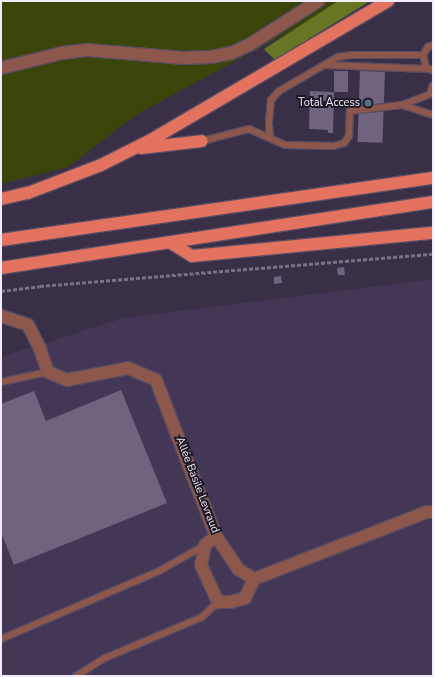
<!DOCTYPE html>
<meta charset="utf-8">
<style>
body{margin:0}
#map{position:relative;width:434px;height:677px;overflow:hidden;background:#392f47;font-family:"Nunito Sans",sans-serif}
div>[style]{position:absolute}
.built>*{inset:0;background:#443655}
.green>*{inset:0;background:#3b4509}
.forest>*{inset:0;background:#677623}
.building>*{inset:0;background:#6f637f;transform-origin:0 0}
.path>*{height:2.5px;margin-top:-1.25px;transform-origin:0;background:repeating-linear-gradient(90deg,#7a7186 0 4px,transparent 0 6px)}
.roads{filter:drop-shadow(1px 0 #564d64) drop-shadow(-1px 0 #564d64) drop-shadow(0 1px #564d64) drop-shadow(0 -1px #564d64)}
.lane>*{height:6px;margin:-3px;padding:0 3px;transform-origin:3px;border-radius:3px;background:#8d574b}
.street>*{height:12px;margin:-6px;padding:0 6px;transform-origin:6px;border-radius:6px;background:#8d574b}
.primary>*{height:12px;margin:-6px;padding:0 6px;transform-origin:6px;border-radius:6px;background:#e3735e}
.dots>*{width:11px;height:11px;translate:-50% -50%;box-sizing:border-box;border:2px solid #1e1a25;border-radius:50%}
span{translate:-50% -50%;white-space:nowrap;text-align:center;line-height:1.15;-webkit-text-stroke:4px #1e1a25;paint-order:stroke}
.poi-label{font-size:11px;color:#f1ebfb}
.right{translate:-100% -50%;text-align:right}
.street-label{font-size:11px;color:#f1ebfb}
.frame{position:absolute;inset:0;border:2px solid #f1ebfb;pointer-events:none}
</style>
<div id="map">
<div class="built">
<i style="clip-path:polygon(433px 279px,433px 676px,1px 676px,1px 357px,123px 318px)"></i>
</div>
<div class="green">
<i style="clip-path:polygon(1px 1px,346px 1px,136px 115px,68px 167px,1px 184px)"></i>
</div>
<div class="forest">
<i style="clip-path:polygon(338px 1px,370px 1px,275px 60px,264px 49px)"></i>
</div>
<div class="building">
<i style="clip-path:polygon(334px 71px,348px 71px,348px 92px,334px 92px,333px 133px,328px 133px,328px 130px,309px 129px,310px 91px,334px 92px)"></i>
<i style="left:360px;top:71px;width:25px;height:71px;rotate:2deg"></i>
<i style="clip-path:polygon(344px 267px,345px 275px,338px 275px,337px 268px)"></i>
<i style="clip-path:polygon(281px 276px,282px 283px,274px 284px,274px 277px)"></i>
<i style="clip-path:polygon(121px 390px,167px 503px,14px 565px,1px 532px,1px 404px,34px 391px,46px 421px)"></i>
</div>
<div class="path">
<i style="left:1px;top:291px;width:39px;rotate:-7deg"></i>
<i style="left:40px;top:286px;width:394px;rotate:-4.7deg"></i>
</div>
<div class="roads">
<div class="lane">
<i style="left:433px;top:45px;width:5px;rotate:158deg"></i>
<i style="left:428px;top:47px;width:9px;rotate:122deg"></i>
<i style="left:423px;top:55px;width:12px;rotate:76deg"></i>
<i style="left:426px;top:67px;width:8px;rotate:30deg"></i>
<i style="left:326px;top:65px;width:103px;rotate:2.2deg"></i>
<i style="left:402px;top:105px;width:30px;rotate:-21deg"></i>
<i style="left:430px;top:94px;width:9px;rotate:-72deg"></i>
<i style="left:270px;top:138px;width:16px;rotate:-94deg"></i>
<i style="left:269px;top:122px;width:22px;rotate:-85deg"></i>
<i style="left:271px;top:100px;width:12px;rotate:-48deg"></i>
<i style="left:279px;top:91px;width:68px;rotate:-30deg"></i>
<i style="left:338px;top:57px;width:12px;rotate:-9deg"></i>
<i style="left:350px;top:55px;width:73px"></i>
<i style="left:202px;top:141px;width:49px;rotate:-14.3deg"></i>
<i style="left:249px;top:129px;width:39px;rotate:24deg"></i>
<i style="left:285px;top:145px;width:49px;rotate:1.2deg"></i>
<i style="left:334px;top:146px;width:10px;rotate:-17deg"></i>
<i style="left:344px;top:143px;width:9px;rotate:-54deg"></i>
<i style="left:349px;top:136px;width:25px;rotate:-88deg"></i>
<i style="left:350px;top:111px;width:52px;rotate:-6.6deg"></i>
<i style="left:402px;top:105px;width:33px;rotate:18deg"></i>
<i style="left:1px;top:382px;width:48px;rotate:-12deg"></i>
<i style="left:1px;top:639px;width:174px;rotate:-23.3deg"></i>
<i style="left:161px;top:570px;width:51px;rotate:-29.6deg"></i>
<i style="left:76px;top:676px;width:34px;rotate:-32deg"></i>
<i style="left:105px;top:658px;width:105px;rotate:-22.9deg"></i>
<i style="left:202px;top:617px;width:22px;rotate:-43deg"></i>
</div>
<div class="street">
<i style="left:1px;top:68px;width:63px;rotate:-13.8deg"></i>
<i style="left:62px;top:53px;width:26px;rotate:-7deg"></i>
<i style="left:88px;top:50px;width:96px;rotate:4.8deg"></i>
<i style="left:184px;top:58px;width:27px;rotate:-2deg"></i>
<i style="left:211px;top:57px;width:20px;rotate:-11deg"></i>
<i style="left:231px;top:53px;width:20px;rotate:-24deg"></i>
<i style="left:249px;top:45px;width:82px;rotate:-32.5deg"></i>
<i style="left:1px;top:316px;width:28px;rotate:18deg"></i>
<i style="left:28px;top:325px;width:27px;rotate:63deg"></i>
<i style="left:40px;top:349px;width:24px;rotate:71deg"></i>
<i style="left:48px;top:372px;width:21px;rotate:23deg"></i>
<i style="left:67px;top:380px;width:62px;rotate:-11.1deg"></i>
<i style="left:128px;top:368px;width:30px;rotate:23deg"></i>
<i style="left:156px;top:380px;width:167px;rotate:69deg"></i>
<i style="left:216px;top:536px;width:40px;rotate:56deg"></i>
<i style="left:238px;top:569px;width:19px;rotate:32deg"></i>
<i style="left:254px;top:579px;width:186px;rotate:-21.2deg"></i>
<i style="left:427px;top:512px;width:6px"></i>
<i style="left:216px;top:536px;width:14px;rotate:141deg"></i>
<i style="left:205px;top:545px;width:20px;rotate:101deg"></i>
<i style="left:201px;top:565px;width:41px;rotate:65.3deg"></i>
<i style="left:218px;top:602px;width:13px"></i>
<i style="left:231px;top:602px;width:15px;rotate:-16deg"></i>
<i style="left:245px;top:598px;width:21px;rotate:-65deg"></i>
</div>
<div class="primary">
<i style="left:141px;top:148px;width:61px;rotate:-6.5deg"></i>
<i style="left:1px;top:199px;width:28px;rotate:-13deg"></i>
<i style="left:28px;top:193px;width:78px;rotate:-21deg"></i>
<i style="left:101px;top:165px;width:56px;rotate:-26.6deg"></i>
<i style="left:151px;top:140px;width:275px;rotate:-30.4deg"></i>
<i style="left:1px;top:240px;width:436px;rotate:-8.2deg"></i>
<i style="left:171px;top:243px;width:25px;rotate:32deg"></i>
<i style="left:192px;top:256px;width:242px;rotate:-5.5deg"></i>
<i style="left:1px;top:268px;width:437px;rotate:-8.7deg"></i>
</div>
</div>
<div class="dots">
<i style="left:368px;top:103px;background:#5c6f8a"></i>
</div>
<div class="poi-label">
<span class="right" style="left:360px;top:103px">Total Access</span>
</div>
<div class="street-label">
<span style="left:197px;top:485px;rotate:69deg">Allée Basile Levraud</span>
</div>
<div class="frame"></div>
</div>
